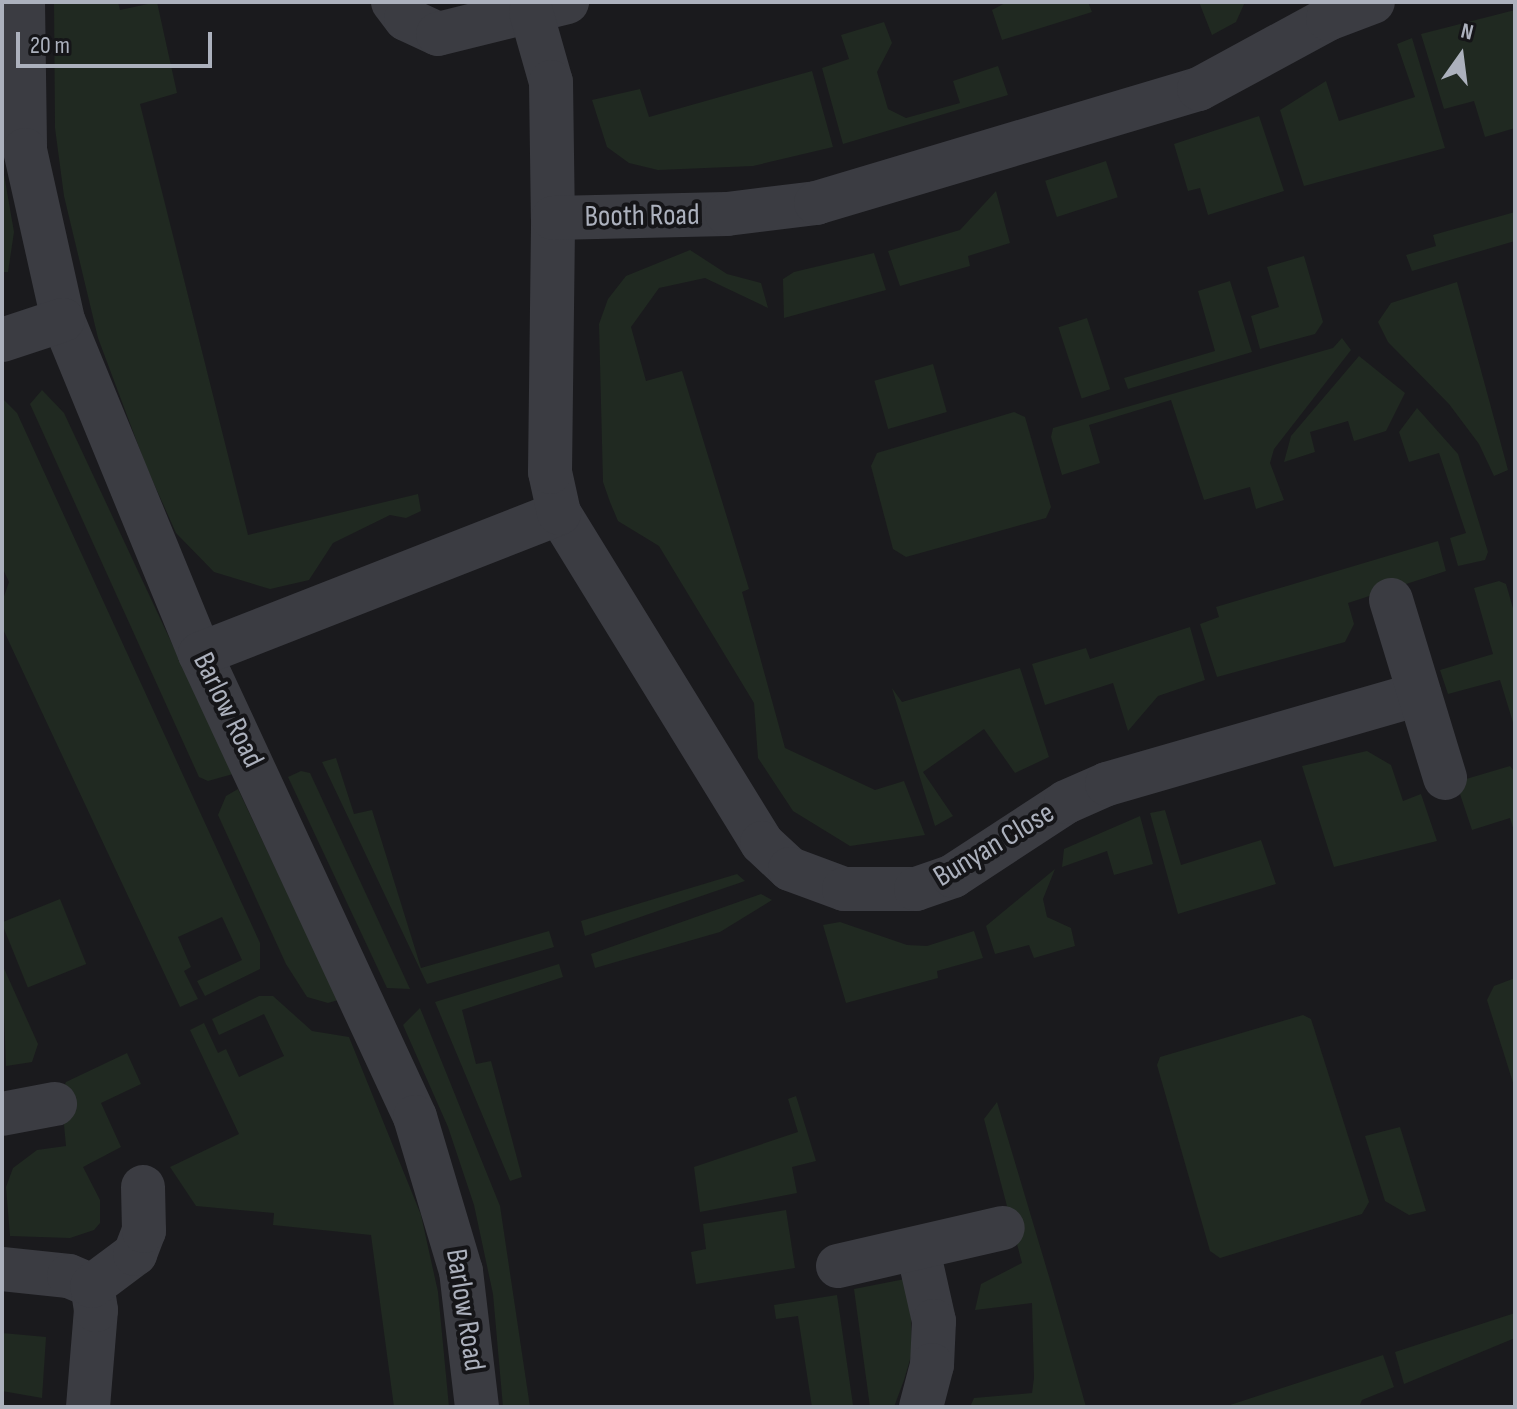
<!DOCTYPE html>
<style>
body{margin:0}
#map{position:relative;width:1517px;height:1409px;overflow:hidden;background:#1a1a1d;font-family:"Sofia Sans Condensed",sans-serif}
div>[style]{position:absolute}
.green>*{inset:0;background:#202921;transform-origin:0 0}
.minor>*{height:44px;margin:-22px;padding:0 22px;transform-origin:22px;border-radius:22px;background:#3b3c42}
span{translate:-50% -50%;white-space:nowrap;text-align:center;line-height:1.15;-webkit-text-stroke:8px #151518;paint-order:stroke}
.street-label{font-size:30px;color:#acb1bd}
.frame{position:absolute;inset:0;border:4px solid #acb1bd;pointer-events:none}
.north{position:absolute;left:1421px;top:16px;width:80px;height:80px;-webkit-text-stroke:6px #151518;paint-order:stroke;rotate:14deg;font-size:22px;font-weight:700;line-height:32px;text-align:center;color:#acb1bd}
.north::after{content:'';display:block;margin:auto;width:28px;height:36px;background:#acb1bd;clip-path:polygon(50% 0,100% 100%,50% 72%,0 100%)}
.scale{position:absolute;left:16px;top:32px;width:196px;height:36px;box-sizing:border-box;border:4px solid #acb1bd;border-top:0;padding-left:10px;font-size:24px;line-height:28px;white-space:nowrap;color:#acb1bd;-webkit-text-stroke:6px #151518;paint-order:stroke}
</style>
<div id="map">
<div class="green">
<i style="clip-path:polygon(54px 2px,118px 2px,120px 10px,157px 2px,177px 93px,140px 104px,248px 535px,418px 494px,421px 511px,406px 518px,390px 515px,333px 543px,309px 580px,270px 589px,214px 572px,176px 533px,146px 466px,98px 338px,64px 196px,55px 128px)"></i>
<i style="clip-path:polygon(1007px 2px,1088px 2px,1092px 12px,1002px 40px,992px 10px)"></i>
<i style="clip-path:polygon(1199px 2px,1245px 2px,1236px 22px,1212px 35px)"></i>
<i style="clip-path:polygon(1515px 10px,1515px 128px,1485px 137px,1474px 101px,1444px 109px,1421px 34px)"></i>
<i style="clip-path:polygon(884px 22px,892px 43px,877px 72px,888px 109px,906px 118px,960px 103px,953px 81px,998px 66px,1008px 95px,843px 144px,822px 68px,849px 59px,841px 35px)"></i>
<i style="clip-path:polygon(1412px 38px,1445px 148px,1304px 186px,1280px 110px,1326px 81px,1339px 121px,1415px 97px,1397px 44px)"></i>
<i style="clip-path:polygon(812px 71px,833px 147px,753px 166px,658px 170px,629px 163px,607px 147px,592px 100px,640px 89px,649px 117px)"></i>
<i style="clip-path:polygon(1259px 116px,1284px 191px,1208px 215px,1200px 188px,1188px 191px,1174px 144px)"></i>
<i style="left:1106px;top:161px;width:38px;height:64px;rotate:72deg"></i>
<i style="clip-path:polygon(2px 163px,14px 232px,8px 272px,2px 272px)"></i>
<i style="clip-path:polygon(996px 191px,1010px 243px,968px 256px,970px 266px,900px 286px,888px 251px,960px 230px)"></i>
<i style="clip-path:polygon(1515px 212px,1515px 241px,1412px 271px,1406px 255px,1436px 246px,1433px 235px)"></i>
<i style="clip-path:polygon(690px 250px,727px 274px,761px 283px,768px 308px,705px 278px,659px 288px,631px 327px,646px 381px,682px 371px,749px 589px,742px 592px,785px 748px,875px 790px,904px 781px,925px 835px,850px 846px,793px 811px,758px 758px,754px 703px,659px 546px,618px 521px,610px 502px,603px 482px,599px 324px,608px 299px,626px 276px)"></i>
<i style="clip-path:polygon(874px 253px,886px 290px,784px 318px,783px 279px,794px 272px)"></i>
<i style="clip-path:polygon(1304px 256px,1323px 322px,1315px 334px,1260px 349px,1251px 316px,1279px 307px,1267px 267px)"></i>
<i style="clip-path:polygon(1230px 281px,1252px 352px,1128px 389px,1124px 378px,1215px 351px,1198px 291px)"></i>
<i style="clip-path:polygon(1457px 282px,1508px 470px,1494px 476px,1479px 444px,1449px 404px,1388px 342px,1378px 322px,1391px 303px)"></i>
<i style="left:1087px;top:318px;width:75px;height:30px;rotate:72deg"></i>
<i style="clip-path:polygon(1342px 338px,1351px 350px,1274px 449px,1270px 463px,1284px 500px,1256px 509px,1250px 487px,1204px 500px,1171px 400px,1089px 425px,1100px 463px,1062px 475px,1051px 437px,1053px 428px,1333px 348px)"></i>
<i style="clip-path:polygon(1359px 356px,1405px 393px,1386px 431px,1354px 441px,1348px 421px,1310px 432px,1315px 452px,1284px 462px,1291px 436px)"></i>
<i style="left:933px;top:364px;width:50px;height:61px;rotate:74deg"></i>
<i style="clip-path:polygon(42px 390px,64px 413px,233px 774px,208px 781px,199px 777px,30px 404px)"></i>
<i style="clip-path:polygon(4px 400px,17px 413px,260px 943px,260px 969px,205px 996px,197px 981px,242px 960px,222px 917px,178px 937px,191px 967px,184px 971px,198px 999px,180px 1007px,2px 627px,2px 602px,9px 582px,2px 567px)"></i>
<i style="clip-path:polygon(1417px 408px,1458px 454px,1488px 552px,1485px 560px,1458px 566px,1450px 538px,1466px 533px,1439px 453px,1409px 462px,1399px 432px)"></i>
<i style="clip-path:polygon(1014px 412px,1025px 417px,1051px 507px,1046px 518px,906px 557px,893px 549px,871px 466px,877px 453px)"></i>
<i style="clip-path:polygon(1438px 541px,1446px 571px,1348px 603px,1354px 624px,1345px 642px,1217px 677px,1200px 624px,1219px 617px,1216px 607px)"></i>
<i style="clip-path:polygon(1499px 581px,1506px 584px,1515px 615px,1515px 729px,1500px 680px,1448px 694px,1440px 670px,1493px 654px,1474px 588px)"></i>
<i style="clip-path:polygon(1190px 627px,1205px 680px,1158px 696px,1128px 731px,1113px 683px,1045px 705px,1032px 664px,1086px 648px,1090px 659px)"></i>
<i style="clip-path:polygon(1020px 668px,1049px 757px,1015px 773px,984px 729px,923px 772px,953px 816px,935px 826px,892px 688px,902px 702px)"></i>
<i style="clip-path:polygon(1367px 751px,1391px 765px,1403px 801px,1421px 794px,1437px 841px,1334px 867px,1302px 766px)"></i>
<i style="clip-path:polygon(336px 758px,354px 814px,372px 810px,421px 968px,549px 931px,554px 947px,427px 984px,322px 762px)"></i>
<i style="clip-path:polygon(1510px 766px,1515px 772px,1515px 834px,1510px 818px,1472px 830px,1456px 782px)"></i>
<i style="clip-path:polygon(301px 771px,310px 773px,410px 989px,387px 988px,288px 777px)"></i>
<i style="clip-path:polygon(238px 789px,338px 1000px,328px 1003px,307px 997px,286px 964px,218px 815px,226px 796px)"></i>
<i style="clip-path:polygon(1165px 810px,1181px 865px,1261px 840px,1276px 884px,1178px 914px,1150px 813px)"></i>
<i style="clip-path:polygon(1140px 816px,1153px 864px,1114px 875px,1107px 851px,1062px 867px,1064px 849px)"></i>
<i style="clip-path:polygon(1055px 869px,1043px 899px,1047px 917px,1071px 928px,1075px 946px,1034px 958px,1029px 945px,995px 954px,986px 926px)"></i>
<i style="clip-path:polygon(737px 874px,745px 881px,585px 936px,581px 921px)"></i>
<i style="clip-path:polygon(761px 894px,772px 900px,720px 932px,595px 968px,591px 954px)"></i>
<i style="left:60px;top:899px;width:70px;height:63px;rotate:68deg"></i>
<i style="clip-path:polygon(840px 922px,907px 945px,927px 946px,974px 931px,983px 958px,937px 971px,938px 978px,846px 1003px,823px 925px)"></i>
<i style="clip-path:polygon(2px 964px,38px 1044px,32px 1062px,6px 1066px)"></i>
<i style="clip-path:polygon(559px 964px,563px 977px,462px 1010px,476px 1064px,491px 1061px,522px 1177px,510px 1181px,435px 1002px)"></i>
<i style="clip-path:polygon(1515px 978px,1515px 1089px,1487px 1000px,1494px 986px)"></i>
<i style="clip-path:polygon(259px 996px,273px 996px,312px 1031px,349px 1037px,421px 1215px,438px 1292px,449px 1407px,394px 1407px,371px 1235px,273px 1225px,274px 1213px,196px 1206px,170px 1167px,239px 1134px,190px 1030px,204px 1023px,218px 1053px,226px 1049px,239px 1077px,284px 1056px,264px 1014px,219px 1035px,212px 1019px)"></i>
<i style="clip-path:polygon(420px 1008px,500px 1206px,530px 1407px,503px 1407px,493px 1294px,474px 1205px,448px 1127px,403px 1025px)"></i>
<i style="clip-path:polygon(1303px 1015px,1311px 1019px,1369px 1202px,1362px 1214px,1220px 1258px,1210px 1251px,1157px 1065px,1160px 1057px)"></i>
<i style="clip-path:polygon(127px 1053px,141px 1084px,101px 1103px,121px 1147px,83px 1167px,100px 1200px,100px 1223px,94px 1230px,70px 1238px,10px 1236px,6px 1187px,13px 1168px,37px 1150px,66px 1146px,61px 1093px,66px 1082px)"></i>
<i style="clip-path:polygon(796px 1096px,816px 1161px,792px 1167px,797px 1193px,700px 1212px,694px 1167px,798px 1132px,788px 1099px)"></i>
<i style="clip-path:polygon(997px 1102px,1053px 1290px,1086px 1407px,970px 1407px,974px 1398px,1032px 1393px,1034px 1378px,1032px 1303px,975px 1310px,981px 1284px,1022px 1263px,984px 1119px)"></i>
<i style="clip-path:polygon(1400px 1127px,1426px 1211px,1409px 1215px,1385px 1201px,1365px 1136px)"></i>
<i style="clip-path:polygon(786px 1210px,795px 1268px,696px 1284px,691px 1252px,706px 1249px,703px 1224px)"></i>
<i style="clip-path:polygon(910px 1278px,912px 1353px,904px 1380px,894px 1407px,870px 1407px,854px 1289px)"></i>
<i style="clip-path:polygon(837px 1295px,853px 1405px,812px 1407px,798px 1316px,776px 1319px,774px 1305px)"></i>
<i style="clip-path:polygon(1515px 1313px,1515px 1338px,1404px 1384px,1395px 1352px)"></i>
<i style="clip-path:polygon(2px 1333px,46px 1337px,42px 1398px,2px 1391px)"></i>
<i style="clip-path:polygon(1383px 1355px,1394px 1387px,1362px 1400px,1359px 1407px,1224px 1407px)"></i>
</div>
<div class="minor">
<i style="left:23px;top:2px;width:148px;rotate:89.2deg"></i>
<i style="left:25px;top:150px;width:174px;rotate:77.4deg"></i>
<i style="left:63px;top:320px;width:361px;rotate:67.7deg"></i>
<i style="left:200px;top:654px;width:510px;rotate:65.09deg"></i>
<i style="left:415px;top:1117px;width:161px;rotate:73.4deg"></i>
<i style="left:461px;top:1271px;width:137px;rotate:83.3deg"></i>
<i style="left:393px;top:2px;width:21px;rotate:53deg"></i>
<i style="left:406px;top:19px;width:35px;rotate:25deg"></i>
<i style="left:438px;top:34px;width:133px;rotate:-13.9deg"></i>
<i style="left:531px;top:12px;width:73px;rotate:74.1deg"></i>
<i style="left:551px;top:82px;width:136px;rotate:89.2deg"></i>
<i style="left:2px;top:340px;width:64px;rotate:-18.2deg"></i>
<i style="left:559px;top:513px;width:387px;rotate:58.4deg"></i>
<i style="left:762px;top:843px;width:38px;rotate:43deg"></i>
<i style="left:790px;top:869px;width:58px;rotate:20.3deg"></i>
<i style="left:844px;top:889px;width:72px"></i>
<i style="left:916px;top:889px;width:39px;rotate:-19deg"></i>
<i style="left:953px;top:876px;width:135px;rotate:-33.2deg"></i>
<i style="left:1066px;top:802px;width:45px;rotate:-23.7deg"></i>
<i style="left:1107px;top:784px;width:325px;rotate:-16.1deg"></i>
<i style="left:1391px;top:600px;width:186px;rotate:73.1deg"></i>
<i style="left:200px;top:654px;width:386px;rotate:-21.4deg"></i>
<i style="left:559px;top:513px;width:42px;rotate:-102.4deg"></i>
<i style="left:550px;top:472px;width:254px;rotate:-89.3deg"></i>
<i style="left:553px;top:218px;width:174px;rotate:-1.3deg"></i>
<i style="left:727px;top:214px;width:90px;rotate:-7deg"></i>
<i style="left:816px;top:203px;width:400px;rotate:-16.6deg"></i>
<i style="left:1199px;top:89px;width:147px;rotate:-28.5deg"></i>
<i style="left:1328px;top:19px;width:48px;rotate:-20.7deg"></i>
<i style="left:2px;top:1114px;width:54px;rotate:-10.7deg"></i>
<i style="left:918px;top:1250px;width:73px;rotate:77.3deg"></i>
<i style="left:934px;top:1321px;width:44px;rotate:92.6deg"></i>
<i style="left:932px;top:1365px;width:43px;rotate:104.7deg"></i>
<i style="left:838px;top:1266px;width:169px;rotate:-13deg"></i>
<i style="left:2px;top:1269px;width:67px;rotate:6deg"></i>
<i style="left:69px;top:1276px;width:25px;rotate:23deg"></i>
<i style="left:88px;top:1407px;width:97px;rotate:-85.3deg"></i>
<i style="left:96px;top:1310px;width:24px;rotate:-99deg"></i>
<i style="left:92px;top:1286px;width:54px;rotate:-36.7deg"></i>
<i style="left:135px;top:1254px;width:25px;rotate:-69deg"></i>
<i style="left:144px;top:1231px;width:44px;rotate:-91.3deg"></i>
</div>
<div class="street-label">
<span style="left:642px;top:216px;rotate:-1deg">Booth Road</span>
<span style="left:228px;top:710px;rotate:64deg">Barlow Road</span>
<span style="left:994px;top:845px;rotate:-31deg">Bunyan Close</span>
<span style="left:465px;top:1310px;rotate:81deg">Barlow Road</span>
</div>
<div class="frame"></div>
<div class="north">N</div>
<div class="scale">20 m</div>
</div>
